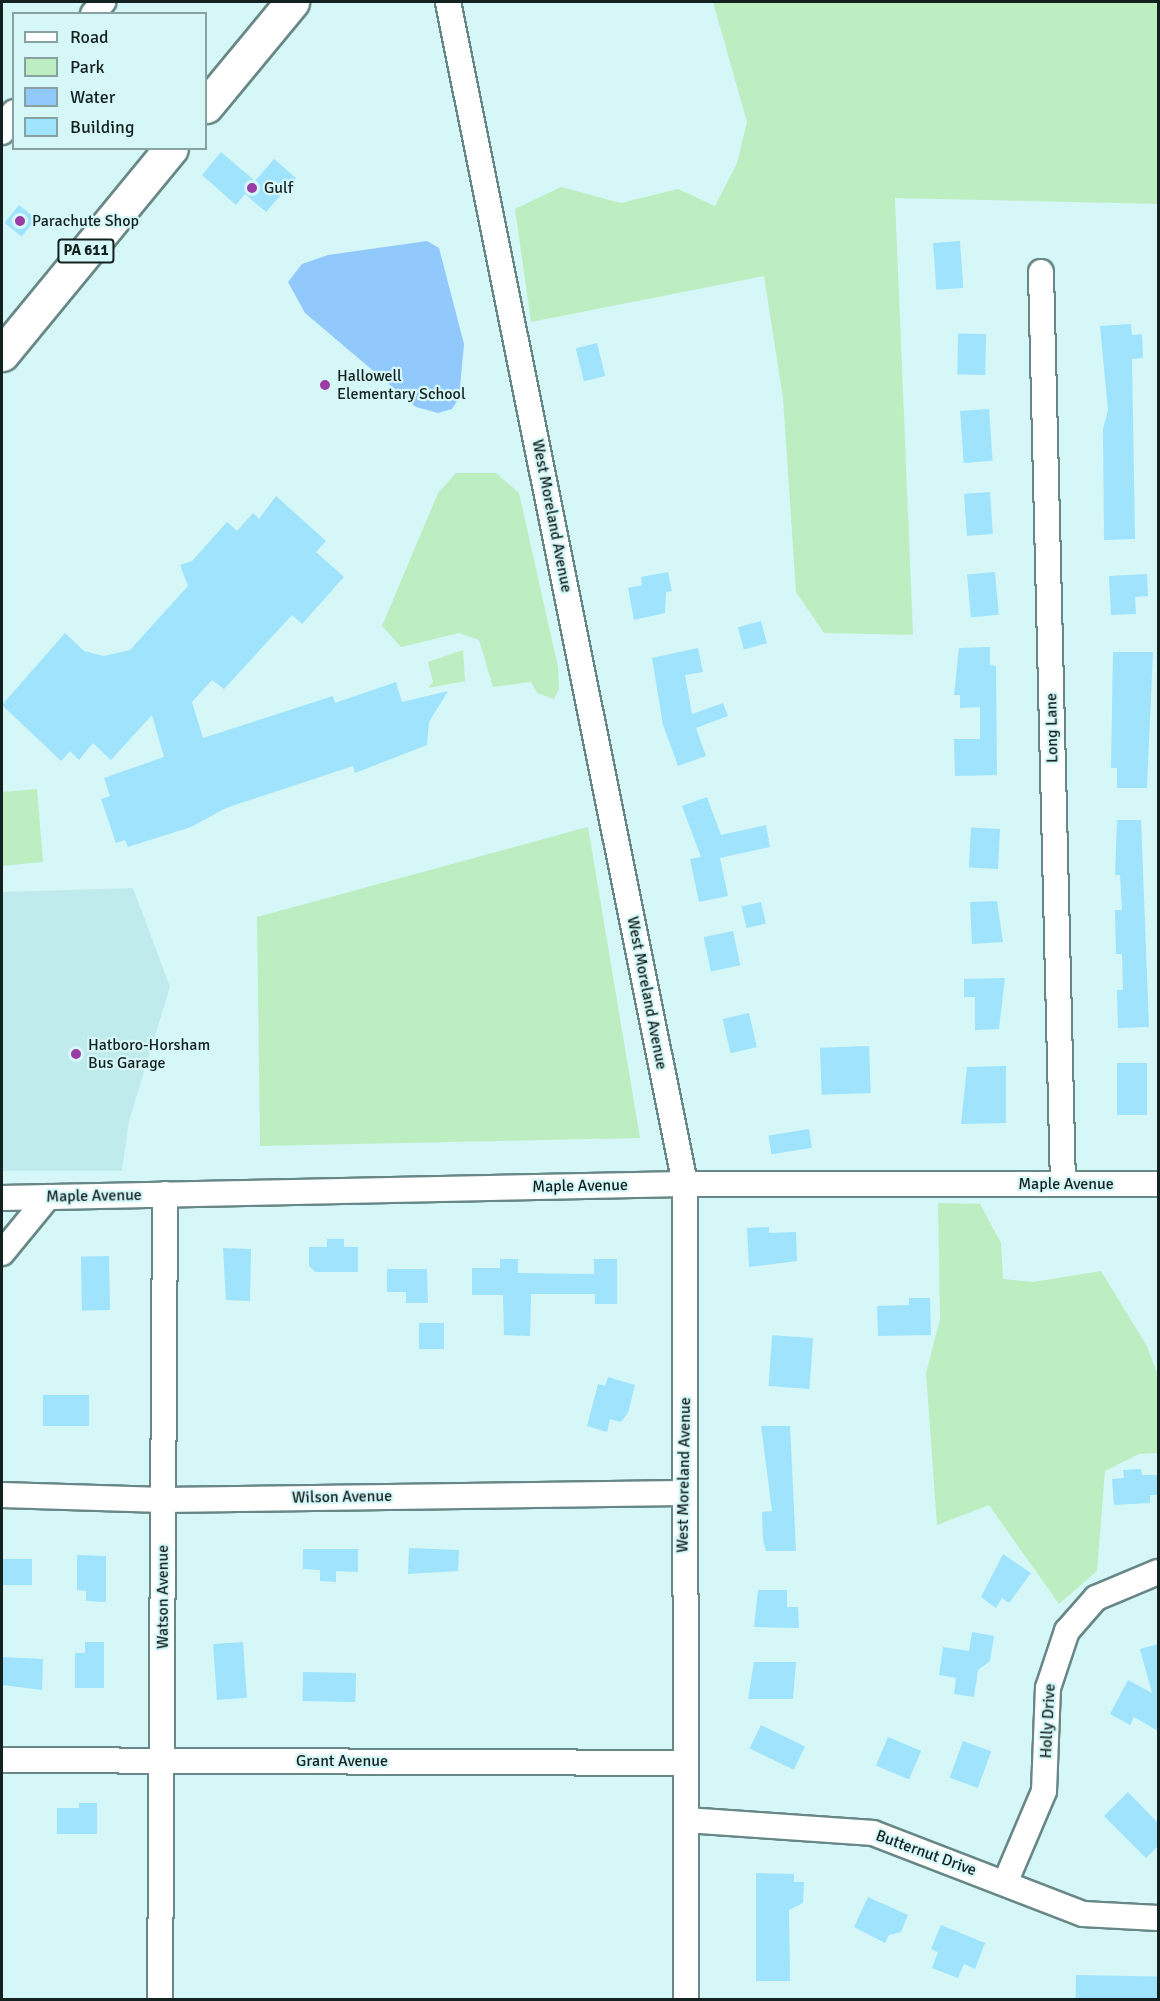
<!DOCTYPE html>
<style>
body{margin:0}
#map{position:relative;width:1160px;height:2001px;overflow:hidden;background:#d6f7f7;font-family:Signika,sans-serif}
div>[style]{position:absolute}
.built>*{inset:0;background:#c0ebec}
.green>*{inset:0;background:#bdeec1}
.water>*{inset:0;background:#91c9fd}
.building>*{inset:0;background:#9fe3fc;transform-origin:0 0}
.roads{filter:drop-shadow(2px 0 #688787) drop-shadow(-2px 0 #688787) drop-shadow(0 2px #688787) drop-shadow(0 -2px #688787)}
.minor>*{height:24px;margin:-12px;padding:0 12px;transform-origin:12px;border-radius:12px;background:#fff}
.highway>*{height:33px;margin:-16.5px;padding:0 16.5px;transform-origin:16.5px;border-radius:16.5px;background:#fff}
.dots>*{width:16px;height:16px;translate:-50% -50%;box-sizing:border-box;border:3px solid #d6f7f7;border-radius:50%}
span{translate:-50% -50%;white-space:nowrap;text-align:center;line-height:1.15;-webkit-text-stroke:4.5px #d6f7f7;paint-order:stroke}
.shield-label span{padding:2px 4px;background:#d6f7f7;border:2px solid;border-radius:4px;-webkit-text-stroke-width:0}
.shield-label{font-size:15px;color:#142121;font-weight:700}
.poi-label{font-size:16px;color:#142121}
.left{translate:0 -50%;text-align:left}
.street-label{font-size:16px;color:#142121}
.frame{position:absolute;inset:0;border:3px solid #142121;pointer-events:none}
.legend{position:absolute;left:12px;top:12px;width:195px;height:138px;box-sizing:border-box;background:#d6f7f7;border:2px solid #88a1a1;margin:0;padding:8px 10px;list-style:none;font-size:18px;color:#142121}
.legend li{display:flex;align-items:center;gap:12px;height:30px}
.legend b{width:30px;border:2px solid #88a1a1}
</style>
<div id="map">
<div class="built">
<i style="clip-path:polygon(133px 888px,170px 987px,129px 1121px,122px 1171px,2px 1171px,2px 892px)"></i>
</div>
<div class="green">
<i style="clip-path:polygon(713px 2px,1158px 2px,1158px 204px,895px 198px,913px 635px,824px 633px,796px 592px,783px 398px,764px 276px,531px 322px,515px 209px,561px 187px,621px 203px,678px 189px,715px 206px,737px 163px,747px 122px)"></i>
<i style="clip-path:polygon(456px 473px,496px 473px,519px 493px,558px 667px,559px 689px,554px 699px,537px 693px,531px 682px,493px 687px,479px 640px,459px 633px,401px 647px,382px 626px,438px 493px)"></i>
<i style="clip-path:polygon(463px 650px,465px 681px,428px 688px,433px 682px,428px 662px)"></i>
<i style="clip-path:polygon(37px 789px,43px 862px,2px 866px,2px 792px)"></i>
<i style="clip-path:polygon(588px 827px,640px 1138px,260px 1146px,257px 917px)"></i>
<i style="clip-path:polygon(938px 1203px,980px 1204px,1001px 1243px,1003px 1279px,1033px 1282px,1101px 1271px,1147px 1346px,1158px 1376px,1158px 1453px,1139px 1454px,1105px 1471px,1097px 1571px,1059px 1604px,989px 1505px,937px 1525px,926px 1373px,940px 1319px)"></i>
</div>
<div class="water">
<i style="clip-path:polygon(427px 241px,439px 248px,464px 344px,459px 398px,452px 409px,438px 413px,416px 407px,305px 313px,288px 282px,302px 264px,328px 255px)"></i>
</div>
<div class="building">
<i style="clip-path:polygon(221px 152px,255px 181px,274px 159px,296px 178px,266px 212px,245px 194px,236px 205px,202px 175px)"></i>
<i style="left:19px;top:205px;width:22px;height:23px;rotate:39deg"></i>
<i style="left:960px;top:241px;width:47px;height:27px;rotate:86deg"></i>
<i style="clip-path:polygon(1131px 324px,1132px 335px,1142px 334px,1143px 358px,1132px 359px,1135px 539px,1104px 540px,1103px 429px,1108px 410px,1100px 326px)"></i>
<i style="left:986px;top:334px;width:41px;height:28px;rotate:91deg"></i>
<i style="left:597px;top:343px;width:34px;height:22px;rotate:76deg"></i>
<i style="left:989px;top:409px;width:52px;height:29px;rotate:86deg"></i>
<i style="left:990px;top:492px;width:42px;height:26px;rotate:86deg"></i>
<i style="clip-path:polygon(276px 496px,326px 541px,316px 552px,344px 577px,302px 624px,292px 615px,224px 689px,212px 680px,192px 702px,203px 738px,333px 696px,335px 703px,396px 682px,402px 702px,448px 691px,429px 722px,427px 745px,355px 773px,353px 766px,226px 808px,191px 827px,128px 847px,125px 840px,116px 843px,101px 799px,110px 796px,104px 778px,164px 757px,152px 715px,111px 760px,93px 743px,79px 760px,70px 751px,61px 761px,2px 705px,65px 633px,84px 651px,104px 656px,130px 650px,188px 586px,180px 565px,192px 561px,227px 522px,237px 531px,253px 513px,259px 519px)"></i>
<i style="clip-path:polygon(668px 572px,672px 591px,666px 592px,665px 613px,634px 620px,628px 588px,642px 585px,641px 577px)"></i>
<i style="left:995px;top:572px;width:43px;height:28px;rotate:85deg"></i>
<i style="clip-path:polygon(1147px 574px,1148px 596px,1135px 597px,1136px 614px,1111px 615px,1109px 576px)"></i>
<i style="left:761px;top:621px;width:23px;height:24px;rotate:75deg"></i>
<i style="clip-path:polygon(990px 647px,990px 665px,996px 666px,997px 775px,955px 776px,954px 739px,980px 739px,980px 707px,960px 708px,960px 695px,954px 695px,959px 648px)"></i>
<i style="clip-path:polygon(698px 648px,703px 672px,685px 675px,692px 714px,723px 703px,728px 716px,696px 728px,706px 756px,678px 766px,663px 725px,652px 658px)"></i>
<i style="clip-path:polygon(1113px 652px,1153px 652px,1147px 788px,1117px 788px,1117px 768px,1111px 768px)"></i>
<i style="clip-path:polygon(707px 797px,721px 835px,766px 825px,770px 847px,720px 858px,728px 896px,699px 902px,690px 859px,701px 857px,682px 806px)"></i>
<i style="clip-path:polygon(1117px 820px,1141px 820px,1149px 1027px,1118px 1028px,1117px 990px,1123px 990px,1122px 954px,1116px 954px,1115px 910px,1122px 910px,1120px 875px,1115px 875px)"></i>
<i style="left:1000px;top:829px;width:40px;height:29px;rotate:93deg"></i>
<i style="clip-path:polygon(997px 901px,1003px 942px,972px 944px,970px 902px)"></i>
<i style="left:761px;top:902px;width:22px;height:20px;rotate:77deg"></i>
<i style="left:733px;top:931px;width:35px;height:30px;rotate:78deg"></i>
<i style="clip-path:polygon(1005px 978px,999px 1029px,975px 1030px,975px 997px,964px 997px,964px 979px)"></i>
<i style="left:749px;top:1013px;width:35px;height:27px;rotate:77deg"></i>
<i style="left:869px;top:1046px;width:47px;height:49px;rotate:88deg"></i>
<i style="left:1117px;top:1063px;width:30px;height:52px"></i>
<i style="clip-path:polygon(1006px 1066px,1006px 1123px,961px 1124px,967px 1067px)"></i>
<i style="left:809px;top:1129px;width:19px;height:41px;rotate:81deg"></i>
<i style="clip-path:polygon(769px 1227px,769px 1233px,796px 1232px,797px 1261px,749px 1267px,747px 1228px)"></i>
<i style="clip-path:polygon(327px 1239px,344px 1239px,344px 1247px,358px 1247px,358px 1272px,315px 1272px,309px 1266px,309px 1247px,327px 1247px)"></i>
<i style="clip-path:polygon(223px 1248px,251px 1249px,250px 1301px,226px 1300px)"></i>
<i style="left:109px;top:1256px;width:54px;height:28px;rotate:89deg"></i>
<i style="clip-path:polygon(500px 1259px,518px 1259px,518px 1273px,594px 1274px,594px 1259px,617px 1259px,617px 1304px,595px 1304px,595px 1294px,531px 1294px,530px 1336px,504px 1335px,503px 1295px,472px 1295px,472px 1268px,500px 1268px)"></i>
<i style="clip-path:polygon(387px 1269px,427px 1269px,428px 1303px,406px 1303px,406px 1292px,387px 1292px)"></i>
<i style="clip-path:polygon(909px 1298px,930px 1298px,931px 1335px,878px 1336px,877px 1306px,909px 1305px)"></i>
<i style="left:419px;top:1323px;width:25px;height:26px"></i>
<i style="left:813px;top:1338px;width:51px;height:41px;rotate:94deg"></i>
<i style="clip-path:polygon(608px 1377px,635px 1385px,628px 1413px,621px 1422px,610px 1419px,607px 1432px,587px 1426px,598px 1384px,605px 1386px)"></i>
<i style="left:43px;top:1395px;width:46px;height:31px"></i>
<i style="clip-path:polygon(761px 1426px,790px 1426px,796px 1551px,766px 1551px,763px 1540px,762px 1512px,772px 1511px)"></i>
<i style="clip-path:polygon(1141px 1469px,1142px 1475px,1158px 1475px,1158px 1495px,1150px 1495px,1150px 1503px,1114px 1505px,1112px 1479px,1124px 1478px,1123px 1470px)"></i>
<i style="clip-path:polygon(409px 1548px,459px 1550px,458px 1571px,408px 1574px)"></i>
<i style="clip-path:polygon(303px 1549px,358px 1549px,358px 1572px,336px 1571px,336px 1582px,320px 1581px,320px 1570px,303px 1569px)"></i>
<i style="clip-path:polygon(1003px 1554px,1031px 1573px,1009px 1603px,1002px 1598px,996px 1608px,981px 1597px)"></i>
<i style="clip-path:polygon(77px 1555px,106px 1556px,106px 1602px,86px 1601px,86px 1591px,77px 1590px)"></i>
<i style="left:2px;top:1559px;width:30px;height:26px"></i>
<i style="clip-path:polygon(758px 1590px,787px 1590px,787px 1607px,798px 1607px,799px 1628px,754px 1627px)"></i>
<i style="clip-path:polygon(972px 1632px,994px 1636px,990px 1661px,978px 1670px,974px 1697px,954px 1694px,956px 1678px,939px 1675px,943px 1647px,969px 1651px)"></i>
<i style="clip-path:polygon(85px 1642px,104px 1642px,104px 1688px,75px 1688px,75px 1653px,85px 1653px)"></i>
<i style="left:243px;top:1642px;width:56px;height:30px;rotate:86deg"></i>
<i style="clip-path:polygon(1158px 1644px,1158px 1731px,1134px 1717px,1130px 1725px,1110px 1714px,1128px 1680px,1152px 1693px,1140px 1649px)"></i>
<i style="clip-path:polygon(2px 1657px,43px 1659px,42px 1690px,2px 1685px)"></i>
<i style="clip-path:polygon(754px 1662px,796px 1662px,793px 1699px,748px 1699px)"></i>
<i style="left:303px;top:1672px;width:53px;height:29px;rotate:1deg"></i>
<i style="left:761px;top:1725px;width:49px;height:26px;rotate:26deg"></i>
<i style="left:888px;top:1737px;width:36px;height:31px;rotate:23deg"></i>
<i style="left:963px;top:1741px;width:30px;height:39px;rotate:20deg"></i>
<i style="clip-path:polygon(1128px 1792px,1158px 1823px,1158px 1846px,1146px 1858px,1104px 1816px)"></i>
<i style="clip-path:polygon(79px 1803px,97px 1803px,97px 1834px,57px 1834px,57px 1808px,79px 1808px)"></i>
<i style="clip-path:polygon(756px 1873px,794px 1874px,794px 1882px,804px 1882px,803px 1903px,789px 1910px,790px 1981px,756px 1981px)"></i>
<i style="clip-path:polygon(868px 1897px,908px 1915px,901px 1932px,889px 1935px,885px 1943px,854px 1927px)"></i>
<i style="clip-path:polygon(941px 1925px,985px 1943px,975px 1969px,964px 1964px,958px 1978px,932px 1968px,938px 1952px,931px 1949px)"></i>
<i style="left:1076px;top:1975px;width:82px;height:25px;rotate:1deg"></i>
</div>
<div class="roads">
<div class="minor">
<i style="left:448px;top:2px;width:1206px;rotate:78.66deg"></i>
<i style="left:685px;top:1184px;width:816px;rotate:89.93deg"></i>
<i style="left:93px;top:14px;width:16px;rotate:-50deg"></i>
<i style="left:2px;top:132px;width:23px;rotate:-59deg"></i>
<i style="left:1041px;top:272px;width:912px;rotate:88.62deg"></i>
<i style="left:2px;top:1198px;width:683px;rotate:-1.17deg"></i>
<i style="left:685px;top:1184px;width:473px"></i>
<i style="left:2px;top:1253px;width:72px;rotate:-50.6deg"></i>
<i style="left:2px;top:1495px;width:161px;rotate:1.8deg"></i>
<i style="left:163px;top:1500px;width:519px;rotate:-0.77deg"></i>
<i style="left:2px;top:1760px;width:681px;rotate:0.25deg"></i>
<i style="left:687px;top:1820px;width:186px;rotate:4deg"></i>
<i style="left:873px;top:1833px;width:225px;rotate:21.1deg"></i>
<i style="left:1083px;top:1914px;width:75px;rotate:3.1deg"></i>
<i style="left:1005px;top:1883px;width:100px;rotate:-67deg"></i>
<i style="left:1044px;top:1791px;width:103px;rotate:-87.8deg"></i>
<i style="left:1048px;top:1688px;width:60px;rotate:-71.6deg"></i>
<i style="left:1067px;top:1631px;width:44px;rotate:-48.7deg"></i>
<i style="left:1096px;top:1598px;width:67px;rotate:-22.8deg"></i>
<i style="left:160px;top:2000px;width:806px;rotate:-89.64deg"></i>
</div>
<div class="highway">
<i style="left:206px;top:106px;width:135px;rotate:-50.4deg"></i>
<i style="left:2px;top:354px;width:266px;rotate:-50.6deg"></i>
</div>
</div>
<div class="dots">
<i style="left:252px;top:188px;background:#9b3ca4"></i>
<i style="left:20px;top:221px;background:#9b3ca4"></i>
<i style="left:325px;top:385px;background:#9b3ca4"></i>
<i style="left:76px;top:1054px;background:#9b3ca4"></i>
</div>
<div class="shield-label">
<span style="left:86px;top:251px">PA 611</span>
</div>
<div class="poi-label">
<span class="left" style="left:264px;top:188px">Gulf</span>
<span class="left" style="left:32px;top:221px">Parachute Shop</span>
<span class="left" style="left:337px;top:385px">Hallowell<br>Elementary School</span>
<span class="left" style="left:88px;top:1054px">Hatboro-Horsham<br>Bus Garage</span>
</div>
<div class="street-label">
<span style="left:552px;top:516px;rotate:79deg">West Moreland Avenue</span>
<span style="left:1052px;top:728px;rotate:-91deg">Long Lane</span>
<span style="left:647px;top:993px;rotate:79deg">West Moreland Avenue</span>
<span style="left:1066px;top:1184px">Maple Avenue</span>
<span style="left:580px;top:1186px;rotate:-1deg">Maple Avenue</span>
<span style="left:94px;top:1196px;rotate:-1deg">Maple Avenue</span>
<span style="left:684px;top:1475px;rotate:-89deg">West Moreland Avenue</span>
<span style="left:342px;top:1497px;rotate:-1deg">Wilson Avenue</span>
<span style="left:163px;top:1597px;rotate:-90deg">Watson Avenue</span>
<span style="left:1048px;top:1721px;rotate:-87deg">Holly Drive</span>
<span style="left:342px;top:1761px">Grant Avenue</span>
<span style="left:926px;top:1853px;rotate:20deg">Butternut Drive</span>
</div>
<div class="frame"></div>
<ul class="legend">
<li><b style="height:8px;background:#fff"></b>Road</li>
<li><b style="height:16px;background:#bdeec1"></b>Park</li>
<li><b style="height:16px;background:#91c9fd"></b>Water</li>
<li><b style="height:16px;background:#9fe3fc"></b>Building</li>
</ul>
</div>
